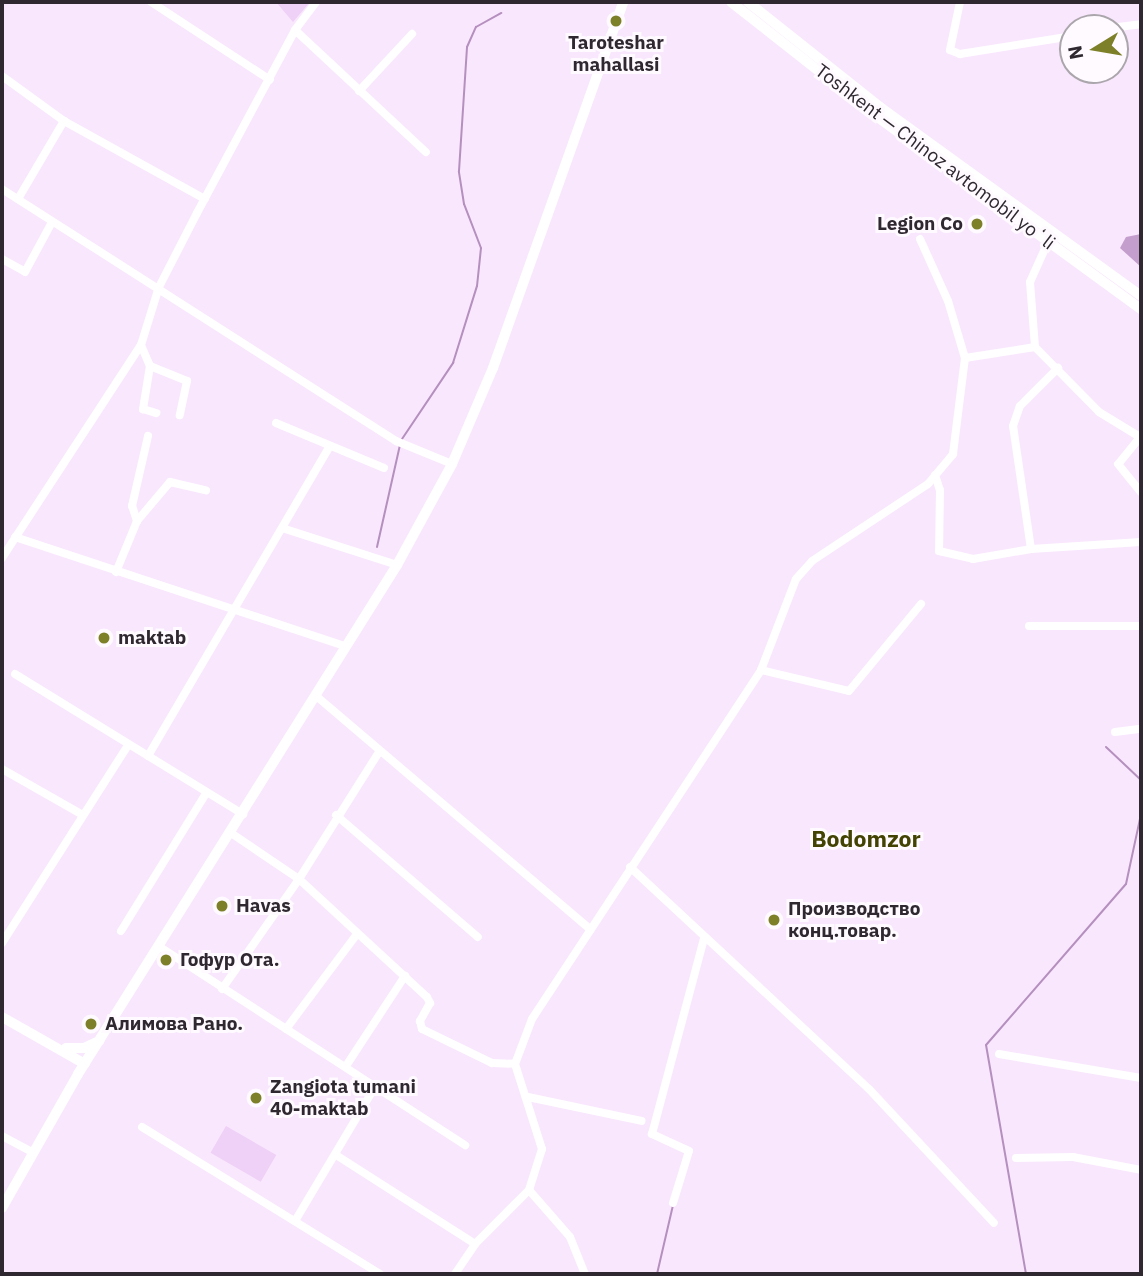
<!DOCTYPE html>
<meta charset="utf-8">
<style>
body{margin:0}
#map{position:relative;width:1143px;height:1276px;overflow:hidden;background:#f9e7fd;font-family:"IBM Plex Sans",sans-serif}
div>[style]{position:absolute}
.green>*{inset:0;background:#efd0f6;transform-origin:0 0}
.forest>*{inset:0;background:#c49ecd}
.stream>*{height:2px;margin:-1px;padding:0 1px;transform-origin:1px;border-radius:1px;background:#b58fbe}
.minor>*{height:8px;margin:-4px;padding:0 4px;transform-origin:4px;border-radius:4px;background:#fff}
.major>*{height:10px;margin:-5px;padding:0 5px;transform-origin:5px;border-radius:5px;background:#fff}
.highway>*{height:10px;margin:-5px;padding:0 5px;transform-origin:5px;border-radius:5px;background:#fff}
.dots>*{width:19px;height:19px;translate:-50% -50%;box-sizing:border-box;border:4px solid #fefaff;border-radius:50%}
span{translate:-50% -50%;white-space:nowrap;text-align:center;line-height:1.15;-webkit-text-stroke:6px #fefaff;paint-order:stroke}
.poi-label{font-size:19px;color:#2f2830;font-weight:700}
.right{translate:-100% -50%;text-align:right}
.left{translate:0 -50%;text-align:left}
.street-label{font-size:19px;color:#2f2830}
.quarter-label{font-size:23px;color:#434403;font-weight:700}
.frame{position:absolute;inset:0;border:4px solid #2f2830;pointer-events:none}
.north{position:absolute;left:1059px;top:14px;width:70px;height:70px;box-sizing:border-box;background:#fefaff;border:2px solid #aba6ac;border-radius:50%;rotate:259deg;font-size:19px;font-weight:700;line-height:28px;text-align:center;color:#2f2830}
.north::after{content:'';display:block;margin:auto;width:24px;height:32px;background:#7e8029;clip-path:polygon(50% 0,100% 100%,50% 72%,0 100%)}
</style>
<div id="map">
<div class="green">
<i style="clip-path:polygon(276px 2px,310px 2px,293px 22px)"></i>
<i style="left:226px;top:1126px;width:58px;height:31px;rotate:30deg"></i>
</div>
<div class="forest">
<i style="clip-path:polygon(1141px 234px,1141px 267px,1120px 248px,1126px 237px)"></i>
</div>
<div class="stream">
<i style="left:402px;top:439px;width:92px;rotate:-56.1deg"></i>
<i style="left:453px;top:363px;width:81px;rotate:-72.7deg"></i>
<i style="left:477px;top:286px;width:38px;rotate:-84deg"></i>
<i style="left:481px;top:248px;width:47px;rotate:-111.1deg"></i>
<i style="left:464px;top:204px;width:33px;rotate:-99deg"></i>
<i style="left:459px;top:171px;width:124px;rotate:-86.3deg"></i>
<i style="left:467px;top:47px;width:22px;rotate:-66deg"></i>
<i style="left:476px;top:27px;width:29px;rotate:-29deg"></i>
<i style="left:377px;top:547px;width:105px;rotate:-77.3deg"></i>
<i style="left:1106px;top:747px;width:48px;rotate:43.3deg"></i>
<i style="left:657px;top:1274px;width:71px;rotate:-76.9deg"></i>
<i style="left:1026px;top:1274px;width:232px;rotate:-99.9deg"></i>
<i style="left:986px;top:1045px;width:213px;rotate:-49deg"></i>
<i style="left:1126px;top:884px;width:72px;rotate:-77.9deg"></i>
</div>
<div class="minor">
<i style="left:151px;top:2px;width:142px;rotate:33.2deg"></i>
<i style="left:960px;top:2px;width:49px;rotate:101.8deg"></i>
<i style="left:950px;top:50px;width:11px;rotate:22deg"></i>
<i style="left:960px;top:54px;width:114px;rotate:-9.1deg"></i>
<i style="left:1110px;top:28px;width:31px;rotate:-7deg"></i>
<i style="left:295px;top:30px;width:179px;rotate:43deg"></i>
<i style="left:2px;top:76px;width:77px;rotate:36deg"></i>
<i style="left:64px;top:121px;width:161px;rotate:29deg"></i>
<i style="left:359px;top:91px;width:78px;rotate:-47.1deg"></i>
<i style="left:2px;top:189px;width:468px;rotate:32.6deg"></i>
<i style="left:396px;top:441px;width:61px;rotate:22.3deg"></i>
<i style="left:18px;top:199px;width:91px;rotate:-59.5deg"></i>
<i style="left:2px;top:259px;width:26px;rotate:29deg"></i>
<i style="left:25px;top:272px;width:57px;rotate:-61.6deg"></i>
<i style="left:141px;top:345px;width:23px;rotate:67deg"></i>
<i style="left:150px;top:366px;width:44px;rotate:99.2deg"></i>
<i style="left:143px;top:409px;width:14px;rotate:17deg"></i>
<i style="left:1035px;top:347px;width:91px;rotate:45.4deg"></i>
<i style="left:1099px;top:412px;width:48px;rotate:31.4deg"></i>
<i style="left:965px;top:358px;width:71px;rotate:-8.9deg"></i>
<i style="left:1035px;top:347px;width:65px;rotate:-94.4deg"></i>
<i style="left:1030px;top:282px;width:44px;rotate:-65.8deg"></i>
<i style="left:150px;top:366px;width:40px;rotate:22deg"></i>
<i style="left:187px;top:381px;width:35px;rotate:102deg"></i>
<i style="left:276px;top:423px;width:117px;rotate:22.6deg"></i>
<i style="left:1141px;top:436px;width:36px;rotate:129deg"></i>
<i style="left:1118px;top:464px;width:36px;rotate:51deg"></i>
<i style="left:935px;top:475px;width:16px;rotate:72deg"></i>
<i style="left:940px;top:490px;width:61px;rotate:90.9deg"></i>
<i style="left:939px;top:551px;width:35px;rotate:13deg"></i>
<i style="left:973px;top:559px;width:59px;rotate:-9.8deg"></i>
<i style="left:1031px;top:549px;width:110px;rotate:-3.6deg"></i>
<i style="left:137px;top:521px;width:16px;rotate:-108deg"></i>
<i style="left:132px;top:506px;width:72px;rotate:-77.1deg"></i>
<i style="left:282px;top:528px;width:121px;rotate:17.8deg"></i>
<i style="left:15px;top:537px;width:348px;rotate:18.3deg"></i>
<i style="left:1031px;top:549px;width:124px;rotate:-98.3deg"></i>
<i style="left:1013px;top:426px;width:21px;rotate:-71deg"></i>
<i style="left:1020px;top:406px;width:54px;rotate:-45deg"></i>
<i style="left:2px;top:558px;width:254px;rotate:-56.9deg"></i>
<i style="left:141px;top:345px;width:61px;rotate:-72.8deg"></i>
<i style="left:159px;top:287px;width:83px;rotate:-62.8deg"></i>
<i style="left:197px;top:213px;width:208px;rotate:-61.8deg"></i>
<i style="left:295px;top:30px;width:35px;rotate:-53deg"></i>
<i style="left:116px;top:572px;width:55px;rotate:-67.6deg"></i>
<i style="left:137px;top:521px;width:51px;rotate:-49.8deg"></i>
<i style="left:170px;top:482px;width:37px;rotate:13deg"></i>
<i style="left:1029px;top:626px;width:112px"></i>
<i style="left:761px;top:670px;width:90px;rotate:13.4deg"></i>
<i style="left:849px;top:691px;width:113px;rotate:-50.4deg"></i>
<i style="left:15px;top:674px;width:268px;rotate:31.6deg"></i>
<i style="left:315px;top:695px;width:362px;rotate:40.4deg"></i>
<i style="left:1115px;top:732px;width:26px;rotate:-7deg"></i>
<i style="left:148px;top:756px;width:359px;rotate:-59.6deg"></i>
<i style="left:2px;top:769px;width:93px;rotate:29.6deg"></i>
<i style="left:336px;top:815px;width:187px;rotate:40.7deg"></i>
<i style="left:231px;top:833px;width:82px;rotate:34.1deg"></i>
<i style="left:299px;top:879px;width:174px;rotate:42.7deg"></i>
<i style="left:427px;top:997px;width:7px;rotate:63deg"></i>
<i style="left:430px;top:1003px;width:21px;rotate:119deg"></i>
<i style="left:420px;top:1021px;width:8px;rotate:76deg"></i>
<i style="left:422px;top:1029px;width:78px;rotate:25.9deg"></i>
<i style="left:492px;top:1063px;width:23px;rotate:2deg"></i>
<i style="left:630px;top:867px;width:326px;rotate:42.9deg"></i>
<i style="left:869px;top:1089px;width:183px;rotate:47deg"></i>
<i style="left:121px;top:931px;width:163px;rotate:-58.3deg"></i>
<i style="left:2px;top:943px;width:235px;rotate:-57.5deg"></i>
<i style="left:160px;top:947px;width:364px;rotate:33deg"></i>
<i style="left:222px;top:989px;width:134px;rotate:-55deg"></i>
<i style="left:299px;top:879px;width:150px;rotate:-57.8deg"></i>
<i style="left:286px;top:1029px;width:119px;rotate:-53.2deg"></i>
<i style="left:999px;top:1054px;width:144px;rotate:9.6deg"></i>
<i style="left:346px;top:1066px;width:108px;rotate:-56.8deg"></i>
<i style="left:528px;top:1097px;width:116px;rotate:11.9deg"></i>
<i style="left:142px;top:1127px;width:280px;rotate:31.7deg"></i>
<i style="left:2px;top:1136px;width:34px;rotate:28deg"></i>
<i style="left:336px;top:1155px;width:165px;rotate:32.6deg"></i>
<i style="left:1016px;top:1158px;width:57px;rotate:-1deg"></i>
<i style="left:1073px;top:1157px;width:69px;rotate:10.8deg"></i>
<i style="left:529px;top:1190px;width:62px;rotate:48.9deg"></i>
<i style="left:570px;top:1237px;width:40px;rotate:68deg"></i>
<i style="left:673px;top:1203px;width:54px;rotate:-72.9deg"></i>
<i style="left:689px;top:1151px;width:41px;rotate:-155.3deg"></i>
<i style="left:652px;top:1134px;width:203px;rotate:-75.1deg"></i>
<i style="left:295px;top:1221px;width:158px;rotate:-59.2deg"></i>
<i style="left:455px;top:1274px;width:36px;rotate:-56deg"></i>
<i style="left:475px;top:1244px;width:76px;rotate:-45deg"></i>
<i style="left:529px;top:1190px;width:43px;rotate:-72.4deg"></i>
<i style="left:542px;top:1149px;width:89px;rotate:-107.6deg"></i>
<i style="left:515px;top:1064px;width:48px;rotate:-69.3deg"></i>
<i style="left:532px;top:1019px;width:417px;rotate:-56.7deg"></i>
<i style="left:761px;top:670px;width:97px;rotate:-69deg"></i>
<i style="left:796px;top:579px;width:24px;rotate:-48deg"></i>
<i style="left:812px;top:561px;width:139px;rotate:-33.6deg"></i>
<i style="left:928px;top:484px;width:39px;rotate:-50deg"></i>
<i style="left:953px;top:454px;width:97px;rotate:-82.9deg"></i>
<i style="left:965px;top:358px;width:59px;rotate:-106.6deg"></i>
<i style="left:948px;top:301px;width:68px;rotate:-114.3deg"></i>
</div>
<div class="major">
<i style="left:2px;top:1017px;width:95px;rotate:29.5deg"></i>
<i style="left:66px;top:1048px;width:18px"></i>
<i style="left:84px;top:1048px;width:17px;rotate:-25deg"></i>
<i style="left:2px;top:1208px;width:154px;rotate:-60.4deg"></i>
<i style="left:78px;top:1074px;width:601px;rotate:-57.92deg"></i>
<i style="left:397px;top:565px;width:115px;rotate:-61.4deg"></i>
<i style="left:452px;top:464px;width:104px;rotate:-66.9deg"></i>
<i style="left:493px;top:368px;width:388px;rotate:-70.4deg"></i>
</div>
<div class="highway">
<i style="left:731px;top:2px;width:184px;rotate:38.2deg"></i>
<i style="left:876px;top:116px;width:328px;rotate:36.1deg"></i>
<i style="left:748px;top:2px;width:169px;rotate:38.5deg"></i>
<i style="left:880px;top:107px;width:322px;rotate:35.9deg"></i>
</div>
<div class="dots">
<i style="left:616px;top:21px;background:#7e8029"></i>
<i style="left:977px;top:224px;background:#7e8029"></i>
<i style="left:104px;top:638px;background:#7e8029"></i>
<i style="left:222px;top:906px;background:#7e8029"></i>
<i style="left:774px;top:920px;background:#7e8029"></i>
<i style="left:166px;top:960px;background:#7e8029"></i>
<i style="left:91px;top:1024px;background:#7e8029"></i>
<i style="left:256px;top:1098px;background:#7e8029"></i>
</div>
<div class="poi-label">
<span style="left:616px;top:54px">Taroteshar<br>mahallasi</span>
<span class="right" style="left:963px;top:224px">Legion Co</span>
<span class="left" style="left:118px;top:638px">maktab</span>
<span class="left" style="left:236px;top:906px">Havas</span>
<span class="left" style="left:788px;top:920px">Производство<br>конц.товар.</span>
<span class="left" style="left:180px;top:960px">Гофур Ота.</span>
<span class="left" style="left:105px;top:1024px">Алимова Рано.</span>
<span class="left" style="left:270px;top:1098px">Zangiota tumani<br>40-maktab</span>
</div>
<div class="street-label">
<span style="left:935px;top:157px;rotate:37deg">Toshkent — Chinoz avtomobil yoʻli</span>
</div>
<div class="quarter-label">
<span style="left:866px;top:838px">Bodomzor</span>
</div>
<div class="frame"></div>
<div class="north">N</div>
</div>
